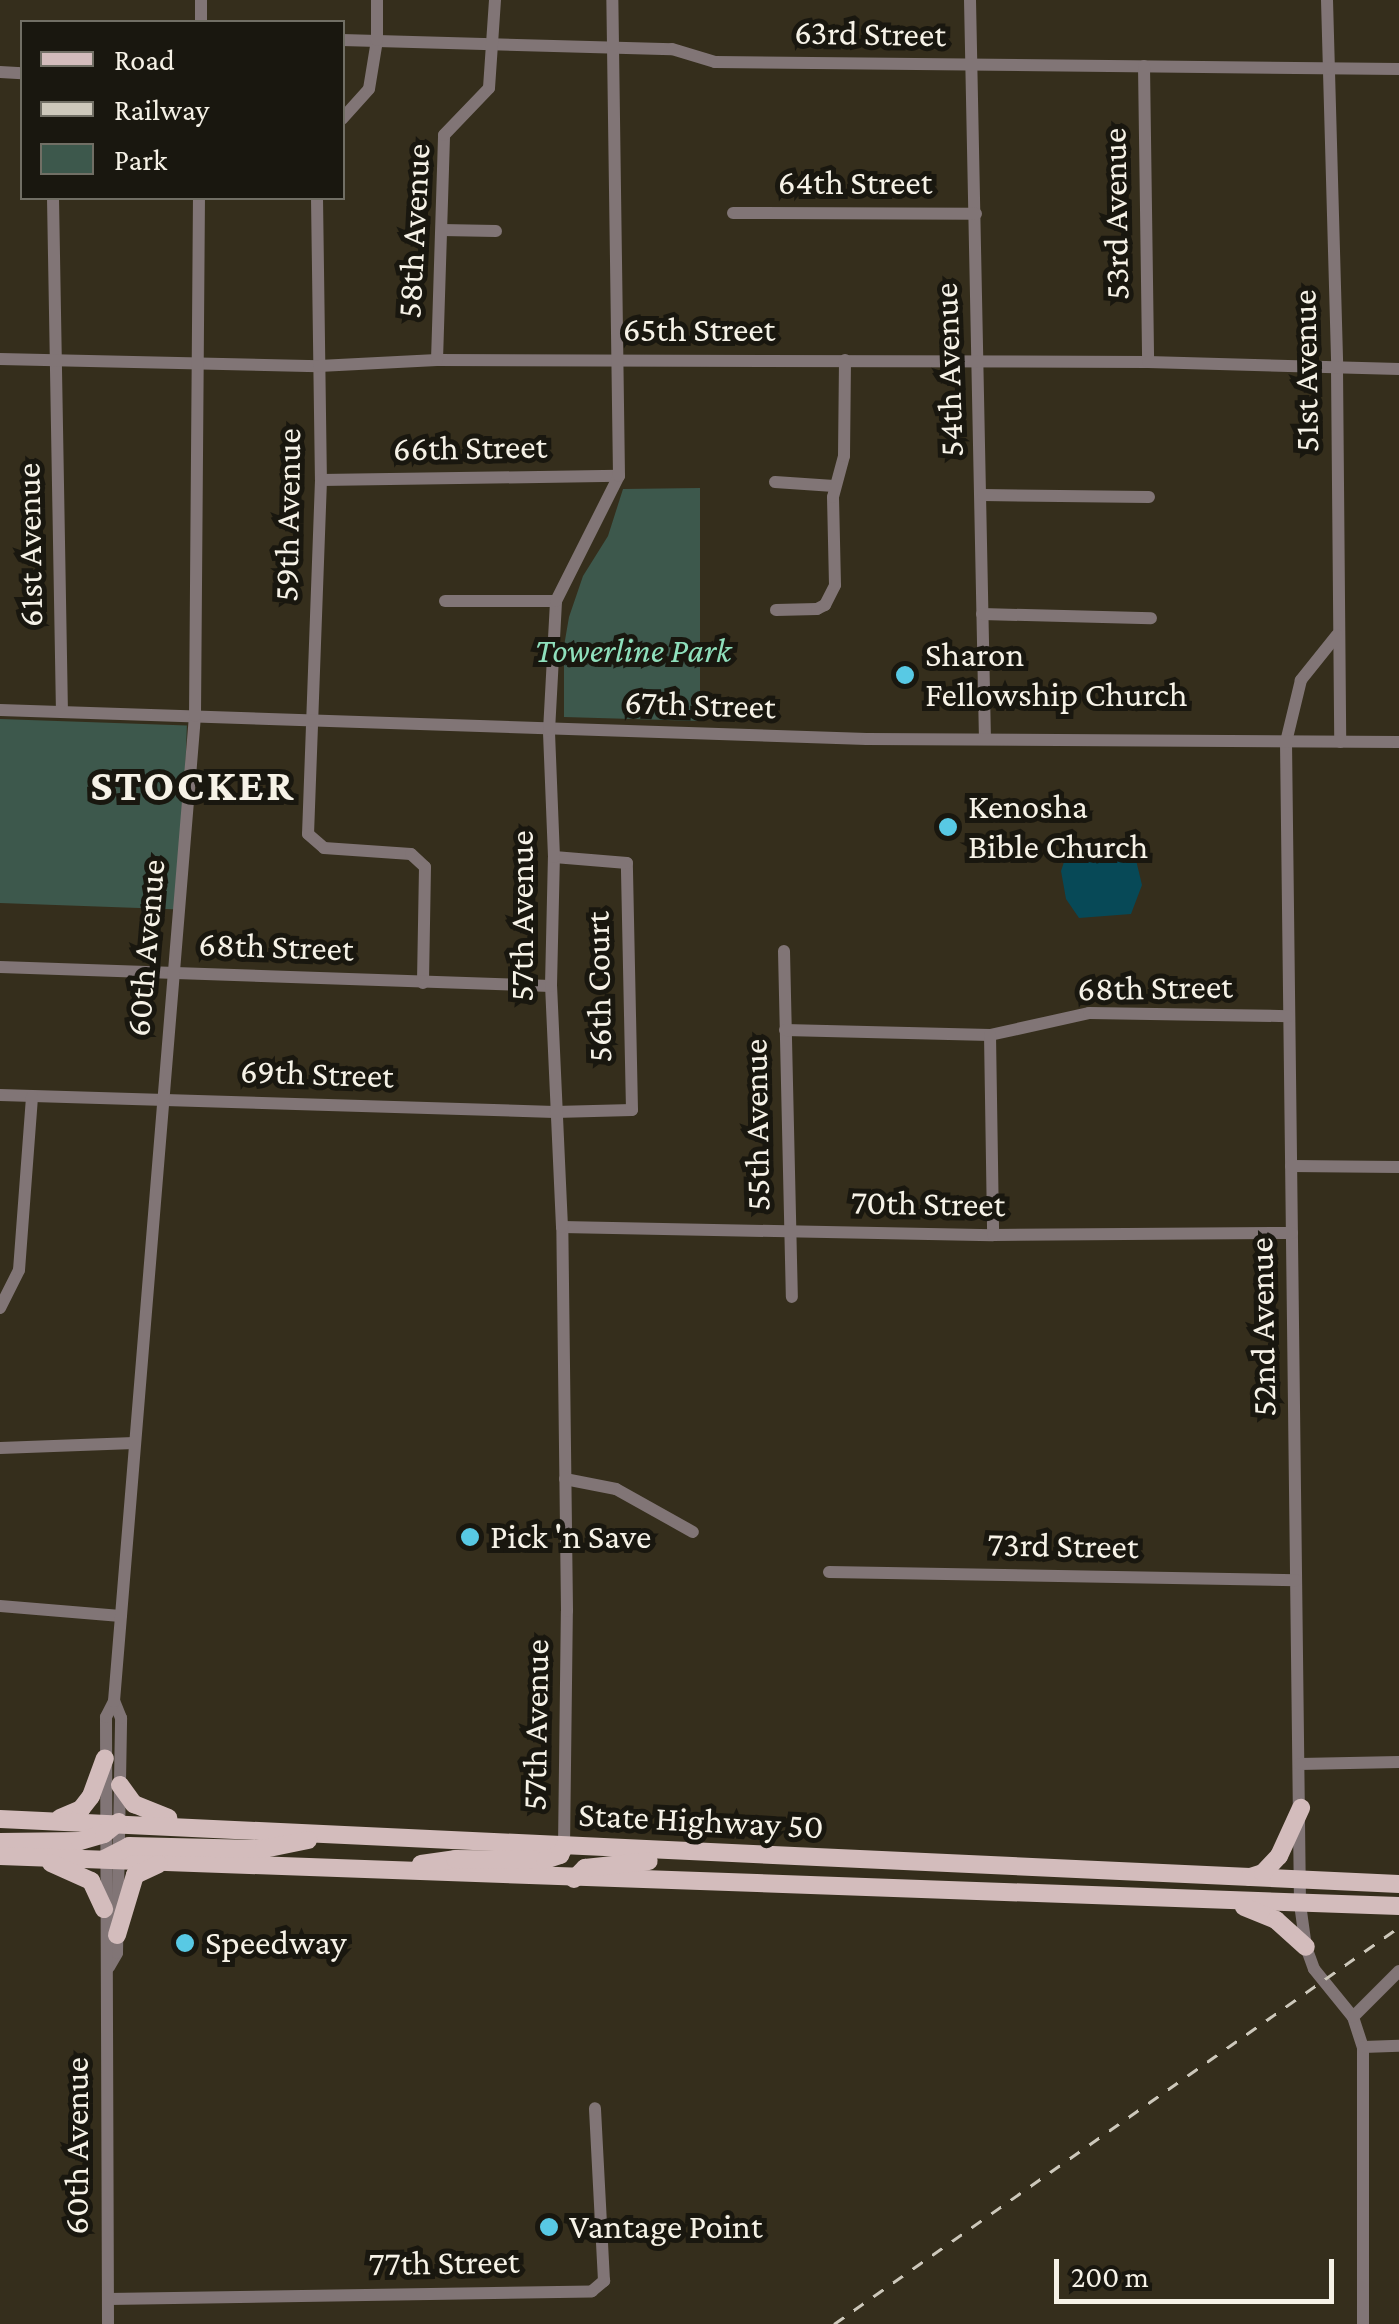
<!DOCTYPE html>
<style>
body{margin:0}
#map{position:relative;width:1399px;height:2324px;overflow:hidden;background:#352e1c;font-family:"Crimson Pro",serif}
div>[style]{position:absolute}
.green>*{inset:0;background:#3d584c;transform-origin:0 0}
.water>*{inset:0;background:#074957}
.minor>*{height:12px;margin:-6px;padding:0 6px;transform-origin:6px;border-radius:6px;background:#817576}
.major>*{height:18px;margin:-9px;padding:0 9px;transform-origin:9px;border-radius:9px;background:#d3bcbc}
.rail>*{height:2.5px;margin-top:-1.25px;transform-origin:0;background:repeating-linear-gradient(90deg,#cdc8bb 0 12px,transparent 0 24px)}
.dots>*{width:28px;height:28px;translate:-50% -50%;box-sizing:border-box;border:5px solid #19170f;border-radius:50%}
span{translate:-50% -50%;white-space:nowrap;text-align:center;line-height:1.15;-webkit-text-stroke:10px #19170f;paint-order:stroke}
.street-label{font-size:35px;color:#f6f2e7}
.park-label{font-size:35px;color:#8fe0bc;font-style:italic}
.poi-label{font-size:35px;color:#f6f2e7}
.left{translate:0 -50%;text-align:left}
.district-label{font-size:45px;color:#f6f2e7;font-weight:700;letter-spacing:2.5px}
.legend{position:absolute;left:20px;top:20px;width:325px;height:180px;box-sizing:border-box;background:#19170f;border:2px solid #716f65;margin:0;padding:12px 18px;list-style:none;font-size:30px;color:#f6f2e7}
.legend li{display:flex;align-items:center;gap:20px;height:50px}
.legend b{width:50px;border:2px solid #716f65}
.scale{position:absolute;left:1054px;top:2259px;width:280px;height:45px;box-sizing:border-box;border:5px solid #f6f2e7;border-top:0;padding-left:12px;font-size:30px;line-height:35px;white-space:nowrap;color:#f6f2e7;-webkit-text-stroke:8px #19170f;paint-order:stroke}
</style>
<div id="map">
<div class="green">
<i style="clip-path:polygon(700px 488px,700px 721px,564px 717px,564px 646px,569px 617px,583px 576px,608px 536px,623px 489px)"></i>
<i style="left:0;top:719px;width:187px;height:184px;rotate:2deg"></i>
</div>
<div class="water">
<i style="clip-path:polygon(1070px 844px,1112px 859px,1136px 860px,1142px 885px,1131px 914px,1079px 918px,1066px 899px,1061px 871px)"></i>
</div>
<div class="minor">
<i style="left:201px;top:0;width:22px;rotate:90deg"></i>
<i style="left:970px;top:0;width:739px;rotate:88.84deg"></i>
<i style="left:1327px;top:0;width:369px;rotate:88.4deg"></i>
<i style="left:1337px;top:369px;width:373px;rotate:89.5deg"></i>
<i style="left:342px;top:40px;width:330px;rotate:1.6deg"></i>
<i style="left:672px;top:49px;width:45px;rotate:16.8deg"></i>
<i style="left:715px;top:62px;width:684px;rotate:0.59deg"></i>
<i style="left:1144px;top:66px;width:296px;rotate:89.2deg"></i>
<i style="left:0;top:72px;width:22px;rotate:3deg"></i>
<i style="left:342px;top:119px;width:40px;rotate:-48deg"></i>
<i style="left:369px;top:89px;width:50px;rotate:-80.7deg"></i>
<i style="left:377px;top:40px;width:40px;rotate:-90deg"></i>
<i style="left:53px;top:198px;width:514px;rotate:89deg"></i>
<i style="left:317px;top:198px;width:282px;rotate:89.2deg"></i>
<i style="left:321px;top:480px;width:354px;rotate:92.1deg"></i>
<i style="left:308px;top:834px;width:21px;rotate:41deg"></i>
<i style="left:324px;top:848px;width:87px;rotate:3.9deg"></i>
<i style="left:411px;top:854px;width:19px;rotate:43deg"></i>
<i style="left:425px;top:867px;width:116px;rotate:91deg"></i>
<i style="left:733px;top:213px;width:243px;rotate:0.2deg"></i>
<i style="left:442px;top:230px;width:54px;rotate:1.1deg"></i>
<i style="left:0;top:359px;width:319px;rotate:1.3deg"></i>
<i style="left:319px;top:366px;width:118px;rotate:-2.9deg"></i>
<i style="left:437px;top:360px;width:711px;rotate:0.16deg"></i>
<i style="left:1148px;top:362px;width:251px;rotate:1.6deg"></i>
<i style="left:437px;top:360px;width:225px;rotate:-88.2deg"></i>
<i style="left:444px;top:135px;width:65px;rotate:-46.2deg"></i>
<i style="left:489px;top:88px;width:88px;rotate:-86.1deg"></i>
<i style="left:321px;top:480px;width:298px;rotate:-0.8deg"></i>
<i style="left:775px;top:482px;width:59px;rotate:3.9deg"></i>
<i style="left:983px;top:495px;width:166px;rotate:0.7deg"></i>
<i style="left:445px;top:601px;width:111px"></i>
<i style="left:776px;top:610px;width:41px;rotate:-1.4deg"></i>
<i style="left:817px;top:609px;width:9px;rotate:-27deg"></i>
<i style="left:825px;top:605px;width:22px;rotate:-63deg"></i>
<i style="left:835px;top:585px;width:88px;rotate:-91.3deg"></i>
<i style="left:833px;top:497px;width:42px;rotate:-75deg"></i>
<i style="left:844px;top:456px;width:96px;rotate:-89.4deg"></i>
<i style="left:982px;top:614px;width:169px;rotate:1.4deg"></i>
<i style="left:1337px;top:635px;width:58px;rotate:128.7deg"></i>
<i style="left:1301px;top:680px;width:64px;rotate:103.6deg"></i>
<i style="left:1286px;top:742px;width:1162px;rotate:89.31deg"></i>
<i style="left:1300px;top:1904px;width:43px;rotate:82.1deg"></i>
<i style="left:1306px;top:1947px;width:23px;rotate:70deg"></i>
<i style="left:1314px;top:1969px;width:62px;rotate:50.9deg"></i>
<i style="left:1353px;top:2017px;width:32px;rotate:72deg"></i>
<i style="left:1363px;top:2047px;width:277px;rotate:90deg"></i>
<i style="left:0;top:710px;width:867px;rotate:1.92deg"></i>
<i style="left:867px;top:739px;width:532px;rotate:0.32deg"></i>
<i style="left:784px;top:951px;width:346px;rotate:88.7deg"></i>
<i style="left:0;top:967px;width:551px;rotate:1.97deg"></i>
<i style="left:785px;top:1030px;width:205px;rotate:1.4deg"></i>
<i style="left:990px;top:1035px;width:101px;rotate:-12.5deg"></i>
<i style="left:1089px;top:1013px;width:199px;rotate:0.9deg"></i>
<i style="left:990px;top:1035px;width:200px;rotate:89.1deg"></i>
<i style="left:0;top:1095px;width:555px;rotate:1.75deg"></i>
<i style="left:555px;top:1112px;width:77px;rotate:-1.5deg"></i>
<i style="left:632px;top:1110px;width:247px;rotate:-91.2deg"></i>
<i style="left:627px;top:863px;width:73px;rotate:-175.3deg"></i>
<i style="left:1291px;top:1166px;width:108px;rotate:0.5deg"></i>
<i style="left:562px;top:1227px;width:431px;rotate:1.1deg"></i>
<i style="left:993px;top:1235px;width:299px;rotate:-0.4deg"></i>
<i style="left:0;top:1308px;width:42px;rotate:-63.4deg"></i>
<i style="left:19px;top:1270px;width:174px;rotate:-85.7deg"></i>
<i style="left:0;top:1448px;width:134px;rotate:-2.1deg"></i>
<i style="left:565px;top:1479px;width:52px;rotate:11.1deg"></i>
<i style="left:616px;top:1489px;width:88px;rotate:29.2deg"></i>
<i style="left:829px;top:1572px;width:467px;rotate:1deg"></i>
<i style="left:0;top:1606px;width:121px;rotate:4.7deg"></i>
<i style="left:1300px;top:1764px;width:99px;rotate:-1.2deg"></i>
<i style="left:564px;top:1847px;width:236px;rotate:-89.3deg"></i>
<i style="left:567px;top:1611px;width:384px;rotate:-90.7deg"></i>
<i style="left:562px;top:1227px;width:241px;rotate:-92.6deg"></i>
<i style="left:551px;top:986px;width:129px;rotate:-88.7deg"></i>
<i style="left:554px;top:857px;width:126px;rotate:-92.3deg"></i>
<i style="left:549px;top:731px;width:130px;rotate:-86.9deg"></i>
<i style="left:556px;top:601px;width:140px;rotate:-63.3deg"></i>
<i style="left:619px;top:476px;width:476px;rotate:-90.8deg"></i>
<i style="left:109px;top:1967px;width:16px;rotate:-60deg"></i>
<i style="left:117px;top:1953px;width:235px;rotate:-89deg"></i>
<i style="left:121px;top:1718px;width:18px;rotate:-112deg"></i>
<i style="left:1353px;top:2017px;width:65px;rotate:-45deg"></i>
<i style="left:1363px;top:2047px;width:36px;rotate:-2deg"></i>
<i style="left:108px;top:2299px;width:484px;rotate:-0.9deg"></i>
<i style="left:592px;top:2291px;width:16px;rotate:-40deg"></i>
<i style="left:604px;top:2281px;width:173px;rotate:-93deg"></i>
<i style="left:108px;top:2324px;width:607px;rotate:-90.19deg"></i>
<i style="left:106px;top:1717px;width:18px;rotate:-63deg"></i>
<i style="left:114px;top:1701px;width:988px;rotate:-85.3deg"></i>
<i style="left:195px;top:716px;width:518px;rotate:-89.56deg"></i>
</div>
<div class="major">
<i style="left:120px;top:1785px;width:24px;rotate:54deg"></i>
<i style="left:134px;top:1804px;width:37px;rotate:22deg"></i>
<i style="left:60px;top:1818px;width:23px;rotate:-23deg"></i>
<i style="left:81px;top:1809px;width:16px;rotate:-52deg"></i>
<i style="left:91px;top:1796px;width:40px;rotate:-69.8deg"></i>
<i style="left:0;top:1819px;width:1401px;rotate:2.66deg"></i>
<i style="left:0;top:1842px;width:80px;rotate:-0.7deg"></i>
<i style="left:80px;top:1841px;width:25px;rotate:-16deg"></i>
<i style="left:104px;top:1834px;width:19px;rotate:-39deg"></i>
<i style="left:0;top:1856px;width:1400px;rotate:2.05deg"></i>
<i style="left:104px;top:1859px;width:28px;rotate:-27deg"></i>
<i style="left:129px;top:1846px;width:135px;rotate:1.3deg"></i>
<i style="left:264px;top:1849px;width:45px;rotate:-11.6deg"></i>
<i style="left:51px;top:1863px;width:44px;rotate:24.2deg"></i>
<i style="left:91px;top:1881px;width:31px;rotate:65deg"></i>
<i style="left:421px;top:1864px;width:34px;rotate:-8deg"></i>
<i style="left:455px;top:1859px;width:90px;rotate:0.6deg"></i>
<i style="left:545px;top:1860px;width:16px;rotate:-18deg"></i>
<i style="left:560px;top:1855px;width:9px;rotate:-63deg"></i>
<i style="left:1250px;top:1877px;width:14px;rotate:-17deg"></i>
<i style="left:1263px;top:1873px;width:23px;rotate:-47deg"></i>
<i style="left:1279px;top:1856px;width:53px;rotate:-65.4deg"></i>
<i style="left:574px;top:1879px;width:16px;rotate:-45deg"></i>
<i style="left:585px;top:1868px;width:64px;rotate:-6.2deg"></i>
<i style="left:1244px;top:1907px;width:35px;rotate:22deg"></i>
<i style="left:1276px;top:1920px;width:40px;rotate:42deg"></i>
<i style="left:117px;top:1935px;width:63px;rotate:-73.3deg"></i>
<i style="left:135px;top:1875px;width:26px;rotate:-25deg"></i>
</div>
<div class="rail">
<i style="left:834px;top:2324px;width:691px;rotate:-35.09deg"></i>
</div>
<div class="dots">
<i style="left:905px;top:675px;background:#58c9e4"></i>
<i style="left:948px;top:827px;background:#58c9e4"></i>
<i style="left:470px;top:1537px;background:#58c9e4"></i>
<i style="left:185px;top:1943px;background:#58c9e4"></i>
<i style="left:549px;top:2227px;background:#58c9e4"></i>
</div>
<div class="street-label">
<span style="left:870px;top:34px;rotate:1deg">63rd Street</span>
<span style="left:855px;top:183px">64th Street</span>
<span style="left:1116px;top:214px;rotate:-91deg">53rd Avenue</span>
<span style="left:414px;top:231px;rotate:-87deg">58th Avenue</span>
<span style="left:699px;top:330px">65th Street</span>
<span style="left:949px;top:370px;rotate:-92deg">54th Avenue</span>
<span style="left:1306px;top:371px;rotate:-91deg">51st Avenue</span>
<span style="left:470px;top:448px;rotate:-1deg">66th Street</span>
<span style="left:288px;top:515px;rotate:-89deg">59th Avenue</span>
<span style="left:30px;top:545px;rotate:-91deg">61st Avenue</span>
<span style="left:700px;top:705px;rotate:2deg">67th Street</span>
<span style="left:522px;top:916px;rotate:-90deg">57th Avenue</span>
<span style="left:276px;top:947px;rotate:2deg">68th Street</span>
<span style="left:146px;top:948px;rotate:-85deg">60th Avenue</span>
<span style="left:599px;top:987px;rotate:-91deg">56th Court</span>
<span style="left:1155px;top:988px;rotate:-1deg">68th Street</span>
<span style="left:317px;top:1074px;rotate:2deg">69th Street</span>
<span style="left:757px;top:1125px;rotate:-91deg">55th Avenue</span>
<span style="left:928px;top:1204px;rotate:1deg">70th Street</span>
<span style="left:1263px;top:1327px;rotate:-91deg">52nd Avenue</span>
<span style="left:1063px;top:1546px;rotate:1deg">73rd Street</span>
<span style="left:536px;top:1725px;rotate:-89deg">57th Avenue</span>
<span style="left:701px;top:1821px;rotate:3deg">State Highway 50</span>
<span style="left:77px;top:2146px;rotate:-90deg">60th Avenue</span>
<span style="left:444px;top:2263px;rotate:-1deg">77th Street</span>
</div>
<div class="park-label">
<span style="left:633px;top:651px">Towerline Park</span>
</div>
<div class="poi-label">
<span class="left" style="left:925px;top:675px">Sharon<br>Fellowship Church</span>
<span class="left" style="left:968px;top:827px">Kenosha<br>Bible Church</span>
<span class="left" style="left:490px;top:1537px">Pick 'n Save</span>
<span class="left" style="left:205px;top:1943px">Speedway</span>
<span class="left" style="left:569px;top:2227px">Vantage Point</span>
</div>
<div class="district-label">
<span style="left:193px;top:786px">STOCKER</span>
</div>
<ul class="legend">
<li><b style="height:12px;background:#d3bcbc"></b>Road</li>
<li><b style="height:12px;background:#cdc8bb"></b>Railway</li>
<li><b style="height:28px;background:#3d584c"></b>Park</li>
</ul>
<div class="scale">200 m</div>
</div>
